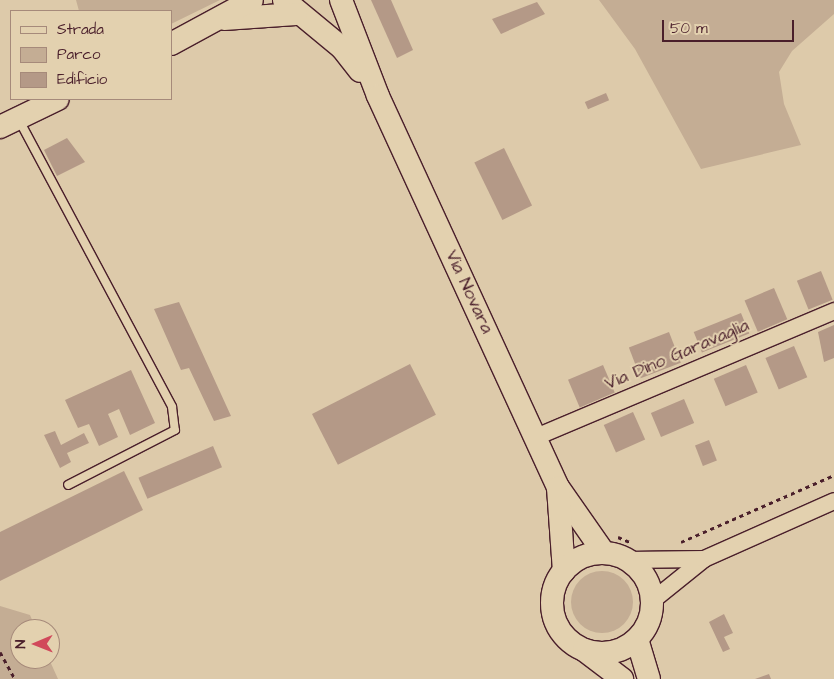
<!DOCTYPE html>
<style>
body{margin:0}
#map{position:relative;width:834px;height:679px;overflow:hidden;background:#ddcaaa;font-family:"Architects Daughter",sans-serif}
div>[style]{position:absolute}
.green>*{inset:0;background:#c4ad94}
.round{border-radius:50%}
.building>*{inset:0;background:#b49987;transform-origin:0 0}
.path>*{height:3px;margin-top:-1.5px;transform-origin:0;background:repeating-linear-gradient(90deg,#4a1f2b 0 4px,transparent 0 8px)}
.roads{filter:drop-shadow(1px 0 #4a1f2b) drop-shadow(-1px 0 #4a1f2b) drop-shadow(0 1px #4a1f2b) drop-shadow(0 -1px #4a1f2b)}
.lane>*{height:8px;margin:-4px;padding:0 4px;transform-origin:4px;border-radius:4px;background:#e3d1af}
.street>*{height:16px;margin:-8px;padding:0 8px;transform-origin:8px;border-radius:8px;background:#e3d1af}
.secondary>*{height:22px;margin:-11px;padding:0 11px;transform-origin:11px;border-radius:11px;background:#e3d1af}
.secondary>.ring{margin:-11px;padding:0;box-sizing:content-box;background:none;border:22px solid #e3d1af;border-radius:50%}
span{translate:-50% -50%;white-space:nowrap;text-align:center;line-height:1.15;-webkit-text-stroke:4px #e3d1af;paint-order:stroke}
.street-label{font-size:18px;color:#4a1f2b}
.legend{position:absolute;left:10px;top:10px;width:162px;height:90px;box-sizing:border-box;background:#e3d1af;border:1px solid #a68a7a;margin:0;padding:6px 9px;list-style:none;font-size:15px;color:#4a1f2b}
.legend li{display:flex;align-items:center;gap:10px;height:25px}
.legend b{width:25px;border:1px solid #a68a7a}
.north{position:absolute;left:10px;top:619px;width:50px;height:50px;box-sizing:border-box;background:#e3d1af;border:1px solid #a68a7a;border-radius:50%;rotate:269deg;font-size:14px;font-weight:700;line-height:20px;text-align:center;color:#4a1f2b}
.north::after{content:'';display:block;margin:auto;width:18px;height:22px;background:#d1495b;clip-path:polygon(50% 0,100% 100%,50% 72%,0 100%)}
.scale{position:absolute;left:662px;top:20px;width:132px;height:22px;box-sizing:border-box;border:2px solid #4a1f2b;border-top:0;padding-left:6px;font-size:15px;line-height:18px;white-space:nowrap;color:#4a1f2b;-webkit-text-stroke:4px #e3d1af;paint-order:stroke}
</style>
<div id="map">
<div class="green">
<i style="clip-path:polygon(76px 0,220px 0,171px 24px,171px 11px,79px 11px)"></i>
<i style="clip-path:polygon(599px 0,834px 0,834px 14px,792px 51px,779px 72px,784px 104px,801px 145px,701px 169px,635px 49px)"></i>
<i class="round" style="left:571px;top:571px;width:62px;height:62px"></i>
<i style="clip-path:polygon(0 606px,30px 615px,36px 629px,20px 629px,20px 659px,49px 659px,58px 679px,0 679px)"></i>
</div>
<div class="building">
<i style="clip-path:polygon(371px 0,391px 0,413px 50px,397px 58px)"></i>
<i style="clip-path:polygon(537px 2px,545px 14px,501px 34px,492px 19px)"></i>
<i style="left:606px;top:93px;width:8px;height:23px;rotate:67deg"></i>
<i style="clip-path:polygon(67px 138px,85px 162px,57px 176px,44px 150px)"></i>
<i style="left:504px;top:148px;width:64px;height:33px;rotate:64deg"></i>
<i style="left:821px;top:271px;width:31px;height:26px;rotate:68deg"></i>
<i style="left:774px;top:288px;width:34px;height:32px;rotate:67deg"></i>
<i style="clip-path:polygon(179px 302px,231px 416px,214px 421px,189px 368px,181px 370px,154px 309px)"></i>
<i style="left:741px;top:313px;width:22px;height:51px;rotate:68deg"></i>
<i style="clip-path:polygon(834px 325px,834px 358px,824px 362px,818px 332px)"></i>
<i style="left:669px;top:332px;width:33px;height:43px;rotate:69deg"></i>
<i style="left:794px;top:346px;width:34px;height:31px;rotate:67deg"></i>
<i style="left:410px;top:364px;width:57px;height:110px;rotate:63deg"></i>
<i style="left:603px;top:365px;width:30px;height:38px;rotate:67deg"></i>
<i style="left:746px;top:365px;width:30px;height:35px;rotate:67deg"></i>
<i style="clip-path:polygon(131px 370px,155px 423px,130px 435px,119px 409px,108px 414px,118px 437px,99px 446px,89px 424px,78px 428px,65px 400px)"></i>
<i style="left:684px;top:399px;width:26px;height:36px;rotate:67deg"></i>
<i style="left:633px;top:412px;width:30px;height:32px;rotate:66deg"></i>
<i style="clip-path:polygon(55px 431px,61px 445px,84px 433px,89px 443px,67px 453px,71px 462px,60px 468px,44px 435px)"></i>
<i style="left:709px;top:440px;width:22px;height:15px;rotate:69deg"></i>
<i style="left:213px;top:446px;width:23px;height:81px;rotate:67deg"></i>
<i style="clip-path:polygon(124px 471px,143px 510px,0 581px,0 532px)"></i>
<i style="clip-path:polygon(724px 614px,733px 633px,724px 637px,730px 649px,723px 652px,709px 622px)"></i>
<i style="clip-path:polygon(769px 674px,771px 679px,755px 679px)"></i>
</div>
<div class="path">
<i style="left:618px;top:537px;width:13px;rotate:23deg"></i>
<i style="left:681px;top:542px;width:167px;rotate:-23.6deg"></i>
<i style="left:0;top:652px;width:31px;rotate:61deg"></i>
</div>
<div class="roads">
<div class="lane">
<i style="left:19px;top:120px;width:325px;rotate:61.9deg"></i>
<i style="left:172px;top:407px;width:23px;rotate:83deg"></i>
<i style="left:175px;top:430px;width:120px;rotate:152.8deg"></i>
</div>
<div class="street">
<i style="left:536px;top:437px;width:324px;rotate:-22.9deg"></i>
<i style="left:627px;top:560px;width:77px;rotate:-0.7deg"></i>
<i style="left:652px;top:601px;width:67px;rotate:-38.9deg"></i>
<i style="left:704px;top:559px;width:142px;rotate:-24deg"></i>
</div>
<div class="secondary">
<i style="left:284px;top:0;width:75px;rotate:39.6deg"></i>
<i style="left:342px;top:48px;width:29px;rotate:52deg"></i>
<i style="left:341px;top:0;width:103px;rotate:68.9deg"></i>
<i style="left:378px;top:96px;width:430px;rotate:65.3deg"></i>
<i style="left:558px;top:487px;width:80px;rotate:55.1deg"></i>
<i style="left:224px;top:19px;width:72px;rotate:-4deg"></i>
<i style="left:171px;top:44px;width:92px;rotate:-28.5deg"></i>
<i style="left:0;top:127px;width:64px;rotate:-25.8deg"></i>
<i style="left:558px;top:488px;width:83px;rotate:85.9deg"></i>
<i class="ring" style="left:552px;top:553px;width:78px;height:78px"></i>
<i style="left:637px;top:639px;width:42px;rotate:73.3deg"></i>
<i style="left:584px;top:650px;width:48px;rotate:37.3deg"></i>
</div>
</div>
<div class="street-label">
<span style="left:469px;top:292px;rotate:65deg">Via Novara</span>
<span style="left:677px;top:355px;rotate:-23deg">Via Dino Garavaglia</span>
</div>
<ul class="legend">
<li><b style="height:6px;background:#e3d1af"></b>Strada</li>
<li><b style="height:14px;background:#c4ad94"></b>Parco</li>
<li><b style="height:14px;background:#b49987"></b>Edificio</li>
</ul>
<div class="north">N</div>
<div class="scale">50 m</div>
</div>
